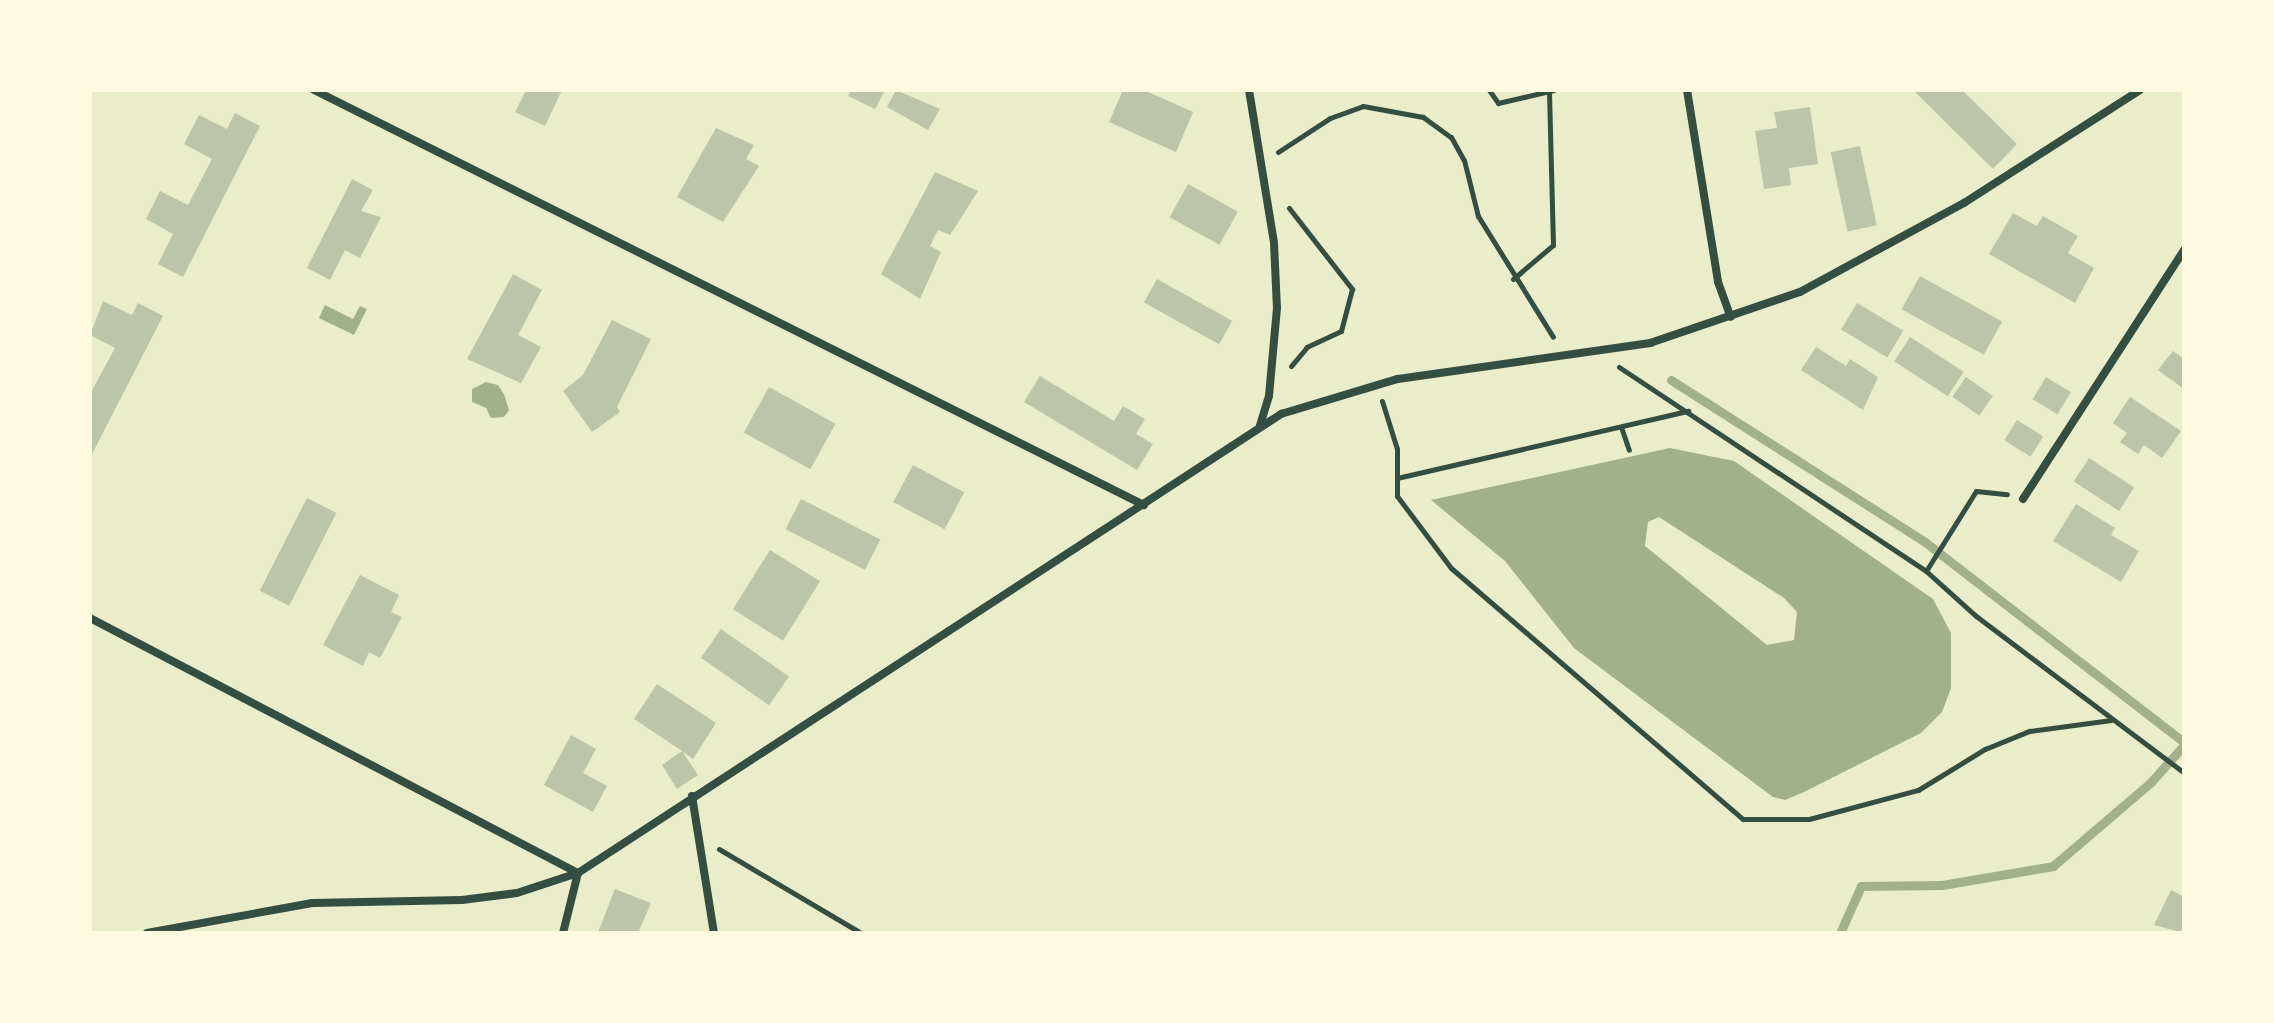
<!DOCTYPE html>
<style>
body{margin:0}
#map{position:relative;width:2274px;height:1023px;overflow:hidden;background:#e9edc9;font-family:"PT Sans Narrow",sans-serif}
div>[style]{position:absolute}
.water>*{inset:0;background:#a3b18a}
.stream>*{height:9px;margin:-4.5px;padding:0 4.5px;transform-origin:4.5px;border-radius:4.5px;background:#a3b18a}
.building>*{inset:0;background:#bcc5a7;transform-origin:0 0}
.path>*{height:5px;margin:-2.5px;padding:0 2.5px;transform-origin:2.5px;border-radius:2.5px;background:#344e41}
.minor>*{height:8px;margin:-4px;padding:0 4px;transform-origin:4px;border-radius:4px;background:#344e41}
span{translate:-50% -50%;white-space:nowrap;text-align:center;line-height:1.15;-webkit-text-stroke:8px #fefae0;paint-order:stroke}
.frame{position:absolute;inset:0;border:92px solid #fefae0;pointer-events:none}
</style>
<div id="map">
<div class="water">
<i style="clip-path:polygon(325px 305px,353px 319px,360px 306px,367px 309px,354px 335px,319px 318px)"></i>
<i style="clip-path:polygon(486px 382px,498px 385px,504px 394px,509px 410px,504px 417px,491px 418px,486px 408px,472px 402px,472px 389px)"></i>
<i style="clip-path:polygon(evenodd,1670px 448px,1734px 461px,1933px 599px,1951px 633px,1951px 688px,1942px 712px,1921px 733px,1802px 793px,1785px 800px,1773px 797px,1574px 648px,1505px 561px,1431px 500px,1670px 448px,1659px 517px,1784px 598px,1797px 612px,1794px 640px,1767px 645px,1645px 546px,1648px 522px,1659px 517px)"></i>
</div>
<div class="stream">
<i style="left:1671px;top:380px;width:301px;rotate:32.5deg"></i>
<i style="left:1925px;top:542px;width:327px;rotate:37.7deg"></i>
<i style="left:1840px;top:933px;width:51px;rotate:-65.9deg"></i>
<i style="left:1861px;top:886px;width:81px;rotate:-0.7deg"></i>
<i style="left:1942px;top:885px;width:113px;rotate:-9.7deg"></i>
<i style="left:2053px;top:866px;width:129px;rotate:-40.6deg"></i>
<i style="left:2151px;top:782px;width:50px;rotate:-48.3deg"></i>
</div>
<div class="building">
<i style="clip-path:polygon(526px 90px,562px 90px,545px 126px,515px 112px)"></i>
<i style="clip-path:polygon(851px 90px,885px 90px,875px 109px,848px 96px)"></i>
<i style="clip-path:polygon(896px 90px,940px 109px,928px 130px,887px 107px)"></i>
<i style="clip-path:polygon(1123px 90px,1144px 90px,1193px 112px,1176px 152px,1109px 122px)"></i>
<i style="clip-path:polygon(1913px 90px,1962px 90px,2017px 144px,1993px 169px)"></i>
<i style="clip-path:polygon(1810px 107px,1818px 164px,1789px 168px,1791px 185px,1764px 189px,1755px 131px,1777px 128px,1774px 112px)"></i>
<i style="clip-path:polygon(235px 113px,260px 126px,183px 277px,158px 264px,173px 234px,146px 219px,160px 191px,188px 205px,212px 159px,184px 144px,199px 115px,227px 129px)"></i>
<i style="clip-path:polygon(716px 128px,754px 145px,746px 159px,759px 166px,723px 222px,677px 197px)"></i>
<i style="left:1860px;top:146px;width:81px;height:30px;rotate:78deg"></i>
<i style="clip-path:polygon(935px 172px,978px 191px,950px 235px,938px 230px,930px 246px,941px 252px,920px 299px,881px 274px)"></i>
<i style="clip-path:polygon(352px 179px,373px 190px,361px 211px,381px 217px,360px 258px,345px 250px,330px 280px,307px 268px)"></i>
<i style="left:1188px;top:184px;width:57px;height:38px;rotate:29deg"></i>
<i style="clip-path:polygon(2013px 213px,2037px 226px,2043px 216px,2078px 236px,2068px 253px,2094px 268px,2075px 303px,1989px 254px)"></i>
<i style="clip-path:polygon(513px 274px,542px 290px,518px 335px,541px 347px,521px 383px,467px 359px)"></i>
<i style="left:1920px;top:276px;width:94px;height:38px;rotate:29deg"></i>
<i style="left:1157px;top:279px;width:86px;height:27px;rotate:29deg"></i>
<i style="clip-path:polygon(103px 301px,132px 315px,138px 303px,163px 316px,90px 458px,90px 394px,115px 348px,90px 335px)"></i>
<i style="left:1857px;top:303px;width:54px;height:31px;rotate:31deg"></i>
<i style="clip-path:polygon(612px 320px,651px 339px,617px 407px,620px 412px,592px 432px,563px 391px,583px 375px)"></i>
<i style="left:1910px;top:337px;width:64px;height:29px;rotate:33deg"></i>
<i style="clip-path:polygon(1816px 347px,1846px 366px,1850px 359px,1878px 377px,1863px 410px,1801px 370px)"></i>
<i style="clip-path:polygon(2173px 351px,2184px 359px,2184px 389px,2158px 370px)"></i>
<i style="clip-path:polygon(1040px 376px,1114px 421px,1123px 406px,1145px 419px,1136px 434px,1153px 444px,1137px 470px,1024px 402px)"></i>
<i style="left:1966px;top:377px;width:33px;height:24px;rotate:35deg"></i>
<i style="left:2046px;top:377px;width:29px;height:26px;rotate:31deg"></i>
<i style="left:769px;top:387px;width:76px;height:52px;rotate:29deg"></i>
<i style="clip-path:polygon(2130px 397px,2181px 431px,2162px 458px,2144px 445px,2138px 454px,2120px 442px,2127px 433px,2113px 423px)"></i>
<i style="left:2017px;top:420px;width:31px;height:24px;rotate:32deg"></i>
<i style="left:2089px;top:458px;width:54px;height:28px;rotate:33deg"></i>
<i style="left:913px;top:465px;width:58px;height:42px;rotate:28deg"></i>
<i style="left:307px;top:498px;width:33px;height:104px;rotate:27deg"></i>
<i style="left:801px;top:499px;width:89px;height:34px;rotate:27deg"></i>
<i style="clip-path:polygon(2076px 504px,2115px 528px,2111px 535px,2139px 551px,2121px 582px,2053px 541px)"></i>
<i style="left:770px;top:550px;width:59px;height:70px;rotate:32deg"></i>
<i style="clip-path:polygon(360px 575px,399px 595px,391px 612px,402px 617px,380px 658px,369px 652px,363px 666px,323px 645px)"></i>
<i style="left:721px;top:629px;width:83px;height:35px;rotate:35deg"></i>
<i style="clip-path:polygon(657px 684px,716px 723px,693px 759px,682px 751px,698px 775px,677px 789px,662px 765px,682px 751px,634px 719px)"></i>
<i style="clip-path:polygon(571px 735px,596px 749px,583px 773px,607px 786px,593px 812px,544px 785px)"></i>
<i style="clip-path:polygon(615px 889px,651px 903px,638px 933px,598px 932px)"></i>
<i style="clip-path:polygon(2171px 890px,2184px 897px,2184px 933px,2154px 925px)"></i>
</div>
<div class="path">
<i style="left:1489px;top:90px;width:16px;rotate:55deg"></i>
<i style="left:1498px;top:103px;width:57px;rotate:-13.1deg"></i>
<i style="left:1278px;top:152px;width:62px;rotate:-33.2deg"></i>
<i style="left:1330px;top:118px;width:35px;rotate:-20deg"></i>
<i style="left:1363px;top:106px;width:61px;rotate:10.4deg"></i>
<i style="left:1423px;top:117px;width:34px;rotate:36deg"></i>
<i style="left:1451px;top:137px;width:26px;rotate:61deg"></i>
<i style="left:1464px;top:160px;width:58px;rotate:76deg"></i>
<i style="left:1478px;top:216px;width:142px;rotate:58.2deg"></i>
<i style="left:1289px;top:208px;width:103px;rotate:52.1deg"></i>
<i style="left:1352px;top:289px;width:43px;rotate:104.7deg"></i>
<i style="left:1341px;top:331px;width:38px;rotate:155deg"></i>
<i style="left:1307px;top:347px;width:25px;rotate:130deg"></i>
<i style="left:1513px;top:279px;width:52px;rotate:-40.4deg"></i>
<i style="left:1553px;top:245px;width:153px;rotate:-91.5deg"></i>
<i style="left:1619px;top:367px;width:369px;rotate:33.6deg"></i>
<i style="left:1926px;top:571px;width:67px;rotate:42deg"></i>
<i style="left:1976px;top:616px;width:261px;rotate:37deg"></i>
<i style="left:1382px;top:401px;width:50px;rotate:72.6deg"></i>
<i style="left:1397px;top:449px;width:47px;rotate:90deg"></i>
<i style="left:1397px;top:496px;width:90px;rotate:53.1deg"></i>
<i style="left:1451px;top:568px;width:385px;rotate:40.7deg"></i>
<i style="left:1743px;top:819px;width:66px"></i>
<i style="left:1809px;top:819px;width:113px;rotate:-14.9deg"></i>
<i style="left:1918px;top:790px;width:79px;rotate:-31.5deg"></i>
<i style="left:1985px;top:749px;width:48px;rotate:-22.2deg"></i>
<i style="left:2029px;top:731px;width:83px;rotate:-7.6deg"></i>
<i style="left:1621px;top:427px;width:24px;rotate:71deg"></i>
<i style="left:1397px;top:478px;width:299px;rotate:-13deg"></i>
<i style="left:1926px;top:571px;width:94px;rotate:-58deg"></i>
<i style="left:1976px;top:491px;width:31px;rotate:6deg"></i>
<i style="left:719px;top:849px;width:165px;rotate:30.6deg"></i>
</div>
<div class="minor">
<i style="left:314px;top:90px;width:928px;rotate:26.57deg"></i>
<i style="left:1249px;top:90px;width:155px;rotate:80.7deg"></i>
<i style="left:1274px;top:243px;width:65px;rotate:87.4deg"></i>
<i style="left:1277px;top:308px;width:88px;rotate:95.2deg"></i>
<i style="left:1269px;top:396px;width:31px;rotate:107deg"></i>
<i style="left:1687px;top:90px;width:194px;rotate:80.8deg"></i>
<i style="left:1718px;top:282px;width:37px;rotate:70deg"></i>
<i style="left:2023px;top:499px;width:297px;rotate:-57.1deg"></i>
<i style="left:90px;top:618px;width:551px;rotate:27.59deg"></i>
<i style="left:692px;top:796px;width:139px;rotate:80.9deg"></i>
<i style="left:147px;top:933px;width:168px;rotate:-10.3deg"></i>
<i style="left:312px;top:903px;width:150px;rotate:-1.1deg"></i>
<i style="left:462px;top:900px;width:55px;rotate:-7.3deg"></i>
<i style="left:517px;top:893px;width:64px;rotate:-18.2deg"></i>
<i style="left:578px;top:873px;width:840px;rotate:-33.14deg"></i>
<i style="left:1281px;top:414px;width:122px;rotate:-16.7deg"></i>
<i style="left:1398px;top:379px;width:255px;rotate:-8.1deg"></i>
<i style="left:1650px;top:343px;width:158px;rotate:-18.8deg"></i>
<i style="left:1800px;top:292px;width:187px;rotate:-28.5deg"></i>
<i style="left:1964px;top:203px;width:209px;rotate:-32.7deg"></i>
<i style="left:563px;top:933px;width:62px;rotate:-76deg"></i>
</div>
<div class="frame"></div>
</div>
